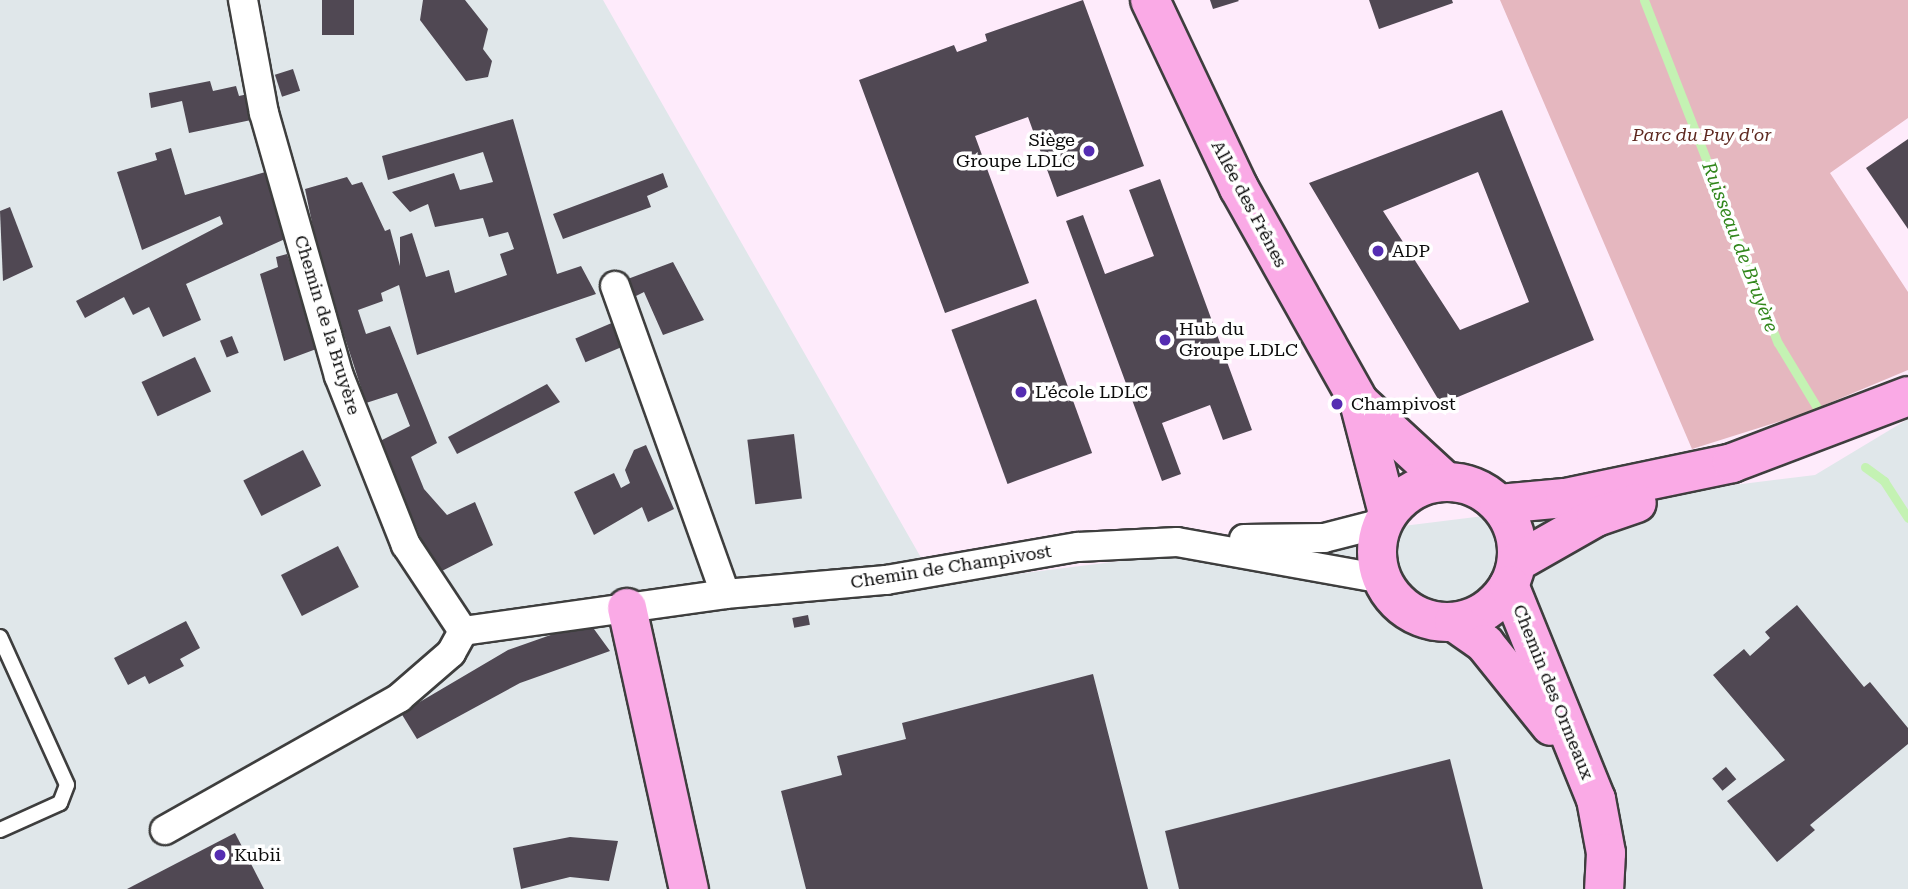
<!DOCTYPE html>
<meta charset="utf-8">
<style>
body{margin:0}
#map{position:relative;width:1908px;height:889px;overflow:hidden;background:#feebfb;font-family:"Roboto Serif",serif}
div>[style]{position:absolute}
.industrial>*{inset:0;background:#e0e7ea}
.green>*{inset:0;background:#e5b7bf}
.stream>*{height:9px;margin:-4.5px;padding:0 4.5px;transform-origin:4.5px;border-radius:4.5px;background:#c4f2b3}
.building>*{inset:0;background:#504853;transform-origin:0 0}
.roads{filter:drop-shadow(2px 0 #3e3e3e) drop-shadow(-2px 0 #3e3e3e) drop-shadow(0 2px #3e3e3e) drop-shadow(0 -2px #3e3e3e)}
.lane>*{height:14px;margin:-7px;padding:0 7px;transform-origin:7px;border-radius:7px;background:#fff}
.street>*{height:28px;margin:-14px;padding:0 14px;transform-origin:14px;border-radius:14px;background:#fff}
.secondary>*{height:38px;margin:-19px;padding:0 19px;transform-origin:19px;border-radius:19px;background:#faaae6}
.secondary>.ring{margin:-19px;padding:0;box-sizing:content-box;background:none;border:38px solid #faaae6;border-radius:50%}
.dots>*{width:19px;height:19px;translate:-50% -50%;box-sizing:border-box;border:4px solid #fff;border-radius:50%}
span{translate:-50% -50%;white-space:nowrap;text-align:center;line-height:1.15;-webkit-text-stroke:7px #fff;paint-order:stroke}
.park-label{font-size:18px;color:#5e2920;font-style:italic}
.poi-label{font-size:18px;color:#0b0b0b}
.right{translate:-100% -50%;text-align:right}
.left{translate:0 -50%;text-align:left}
.street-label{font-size:18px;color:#0b0b0b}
.water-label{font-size:19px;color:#32871c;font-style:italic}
</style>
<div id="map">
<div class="industrial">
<i style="clip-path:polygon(0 0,603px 0,936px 584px,1815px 475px,1908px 419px,1908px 889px,0 889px)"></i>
</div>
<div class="green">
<i style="clip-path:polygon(1500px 0,1908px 0,1908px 118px,1830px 173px,1908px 292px,1908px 370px,1803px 414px,1692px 449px)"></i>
</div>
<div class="stream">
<i style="left:1644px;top:0;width:368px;rotate:68.7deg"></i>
<i style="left:1778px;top:343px;width:77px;rotate:58.8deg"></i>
<i style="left:1865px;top:467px;width:24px;rotate:36deg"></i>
<i style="left:1884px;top:481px;width:44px;rotate:57deg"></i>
</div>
<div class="building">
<i style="left:322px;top:0;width:32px;height:35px"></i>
<i style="clip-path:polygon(423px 0,465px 0,488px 29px,483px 49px,492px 61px,488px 77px,466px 81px,420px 20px)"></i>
<i style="clip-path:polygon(1083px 0,1144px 166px,1057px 197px,1028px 117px,975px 136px,1029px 283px,945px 313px,859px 80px,954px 45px,957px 52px,987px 41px,985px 34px)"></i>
<i style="clip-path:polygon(1210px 0,1238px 0,1239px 1px,1213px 9px)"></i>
<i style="clip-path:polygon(1369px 0,1452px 0,1453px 3px,1379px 29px)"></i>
<i style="left:293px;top:69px;width:23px;height:19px;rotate:72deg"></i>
<i style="clip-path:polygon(210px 81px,213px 91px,236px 86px,239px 96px,248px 94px,256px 119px,189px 133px,182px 101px,151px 108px,149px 93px)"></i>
<i style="clip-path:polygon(evenodd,1502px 110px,1594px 340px,1441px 404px,1309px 183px,1502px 110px,1478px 172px,1529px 302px,1460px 330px,1383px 211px,1478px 172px)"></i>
<i style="clip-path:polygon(513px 119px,557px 274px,581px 266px,596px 294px,417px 355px,399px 285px,381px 293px,383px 301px,358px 310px,366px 334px,390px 326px,437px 443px,411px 457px,424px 489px,447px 515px,475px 502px,493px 545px,436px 574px,380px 441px,410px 426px,397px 393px,366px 403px,320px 261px,305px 189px,347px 177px,352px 185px,362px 182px,385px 231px,390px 229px,400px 266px,400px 237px,412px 233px,426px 277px,449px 270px,455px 293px,507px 275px,500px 254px,514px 249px,508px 232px,489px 237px,483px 218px,435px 227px,428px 204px,410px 212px,392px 192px,454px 173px,460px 190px,493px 182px,483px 152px,388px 180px,382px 156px)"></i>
<i style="clip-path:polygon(1908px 139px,1908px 229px,1866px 168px)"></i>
<i style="clip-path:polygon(171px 148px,185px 195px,269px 171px,285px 239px,186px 284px,201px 320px,163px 337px,149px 307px,133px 315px,124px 297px,85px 318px,76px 301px,223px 224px,220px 216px,142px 250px,117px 172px,157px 160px,155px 153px)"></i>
<i style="clip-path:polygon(663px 173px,668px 187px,647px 196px,651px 207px,563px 239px,553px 214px)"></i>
<i style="clip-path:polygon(1160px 179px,1252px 430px,1223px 440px,1210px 405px,1162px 423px,1181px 474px,1162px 481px,1066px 221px,1083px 215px,1105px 274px,1154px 256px,1129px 190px)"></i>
<i style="clip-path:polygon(10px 207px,33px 267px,3px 281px,0 211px)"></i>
<i style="clip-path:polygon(287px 254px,319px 348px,284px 361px,260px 274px,278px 267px,276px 257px)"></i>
<i style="clip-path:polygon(673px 262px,704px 320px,663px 335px,644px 292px,632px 298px,625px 280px)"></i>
<i style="left:1036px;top:299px;width:164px;height:90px;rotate:70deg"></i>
<i style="left:614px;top:322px;width:26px;height:42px;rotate:67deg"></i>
<i style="left:232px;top:336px;width:18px;height:13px;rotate:68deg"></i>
<i style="left:195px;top:357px;width:38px;height:59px;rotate:65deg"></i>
<i style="clip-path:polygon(547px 384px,560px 402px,457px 454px,448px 437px)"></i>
<i style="left:794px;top:434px;width:65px;height:47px;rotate:83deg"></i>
<i style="clip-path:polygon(646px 445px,674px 509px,648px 522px,642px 507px,594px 535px,574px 492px,614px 473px,621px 488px,630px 483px,625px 470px,634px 450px)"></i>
<i style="left:303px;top:450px;width:40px;height:67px;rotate:63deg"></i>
<i style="left:338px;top:546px;width:46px;height:64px;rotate:63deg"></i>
<i style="clip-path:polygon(1797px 605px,1864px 687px,1870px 682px,1908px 728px,1908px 744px,1810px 825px,1815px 830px,1777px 862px,1727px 801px,1785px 760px,1713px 675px,1744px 649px,1750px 656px,1770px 638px,1765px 632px)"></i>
<i style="left:808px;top:615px;width:10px;height:16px;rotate:79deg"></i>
<i style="clip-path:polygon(186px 621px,200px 648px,180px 659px,184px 666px,149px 684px,145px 676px,128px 685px,114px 658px)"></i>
<i style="clip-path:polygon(579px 625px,594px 629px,610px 651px,520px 683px,417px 739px,401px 713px,508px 650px)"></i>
<i style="clip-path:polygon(1093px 674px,1148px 889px,806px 889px,781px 791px,842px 775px,837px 756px,906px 739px,902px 723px)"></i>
<i style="clip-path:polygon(1450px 759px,1483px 889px,1179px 889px,1165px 831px)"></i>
<i style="left:1726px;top:767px;width:16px;height:18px;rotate:50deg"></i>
<i style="clip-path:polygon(235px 833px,264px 889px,127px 889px)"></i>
<i style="clip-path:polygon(570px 837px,618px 841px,609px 881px,570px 877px,521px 889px,513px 848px)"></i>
</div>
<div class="roads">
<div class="lane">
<i style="left:0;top:637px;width:162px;rotate:65.6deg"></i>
<i style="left:67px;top:785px;width:19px;rotate:111deg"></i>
<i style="left:60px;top:803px;width:66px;rotate:155.8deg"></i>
</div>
<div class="street">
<i style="left:243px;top:0;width:115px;rotate:79.5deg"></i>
<i style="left:264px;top:113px;width:273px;rotate:74.1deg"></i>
<i style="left:339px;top:376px;width:182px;rotate:68.4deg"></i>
<i style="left:406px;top:545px;width:103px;rotate:56.5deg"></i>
<i style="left:615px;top:286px;width:327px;rotate:70.3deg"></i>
<i style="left:1244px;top:539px;width:80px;rotate:-0.7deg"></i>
<i style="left:1324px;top:538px;width:61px;rotate:-14.3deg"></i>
<i style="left:463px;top:631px;width:265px;rotate:-8deg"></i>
<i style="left:725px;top:594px;width:162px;rotate:-5deg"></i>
<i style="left:886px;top:580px;width:195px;rotate:-9.8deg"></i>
<i style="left:1078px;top:547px;width:99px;rotate:-2.9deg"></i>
<i style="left:1177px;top:542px;width:208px;rotate:10.2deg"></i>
<i style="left:165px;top:830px;width:269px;rotate:-29.4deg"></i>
<i style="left:399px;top:698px;width:69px;rotate:-40.9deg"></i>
<i style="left:451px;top:653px;width:25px;rotate:-61deg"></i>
</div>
<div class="secondary">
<i style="left:1150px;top:0;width:208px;rotate:64.7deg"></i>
<i style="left:1239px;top:188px;width:245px;rotate:60.7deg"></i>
<i style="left:1359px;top:402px;width:115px;rotate:75.4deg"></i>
<i style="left:1359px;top:402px;width:118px;rotate:42.6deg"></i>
<i class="ring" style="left:1377px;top:482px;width:102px;height:102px"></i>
<i style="left:1499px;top:504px;width:66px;rotate:-5.2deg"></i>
<i style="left:1565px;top:498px;width:171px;rotate:-11.8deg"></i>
<i style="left:1732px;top:463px;width:188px;rotate:-20.8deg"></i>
<i style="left:1517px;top:562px;width:91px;rotate:-29.7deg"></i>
<i style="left:1596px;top:517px;width:43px;rotate:-18.9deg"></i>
<i style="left:1509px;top:585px;width:231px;rotate:67.9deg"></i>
<i style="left:1596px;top:799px;width:55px;rotate:79.5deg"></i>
<i style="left:1606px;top:853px;width:36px;rotate:93deg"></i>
<i style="left:627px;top:608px;width:288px;rotate:77.6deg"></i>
<i style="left:1454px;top:622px;width:38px;rotate:35deg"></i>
<i style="left:1485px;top:644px;width:105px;rotate:51.2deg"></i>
</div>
</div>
<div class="dots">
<i style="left:1089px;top:151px;background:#552db2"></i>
<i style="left:1378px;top:251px;background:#552db2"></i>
<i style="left:1165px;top:340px;background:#552db2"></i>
<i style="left:1021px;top:392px;background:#552db2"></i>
<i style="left:1337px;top:404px;background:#552db2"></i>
<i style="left:220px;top:855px;background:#552db2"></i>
</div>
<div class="park-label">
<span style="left:1702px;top:135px">Parc du Puy d'or</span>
</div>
<div class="poi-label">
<span class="right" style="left:1075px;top:151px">Siège<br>Groupe LDLC</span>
<span class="left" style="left:1392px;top:251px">ADP</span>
<span class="left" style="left:1179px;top:340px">Hub du<br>Groupe LDLC</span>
<span class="left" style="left:1035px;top:392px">L'école LDLC</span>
<span class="left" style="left:1351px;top:404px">Champivost</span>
<span class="left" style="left:234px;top:855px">Kubii</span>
</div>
<div class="street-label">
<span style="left:1249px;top:204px;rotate:62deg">Allée des Frênes</span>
<span style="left:327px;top:325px;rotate:73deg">Chemin de la Bruyère</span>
<span style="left:951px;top:567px;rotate:-9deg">Chemin de Champivost</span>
<span style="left:1553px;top:692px;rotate:68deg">Chemin des Ormeaux</span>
</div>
<div class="water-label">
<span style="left:1740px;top:247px;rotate:69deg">Ruisseau de Bruyère</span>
</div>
</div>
